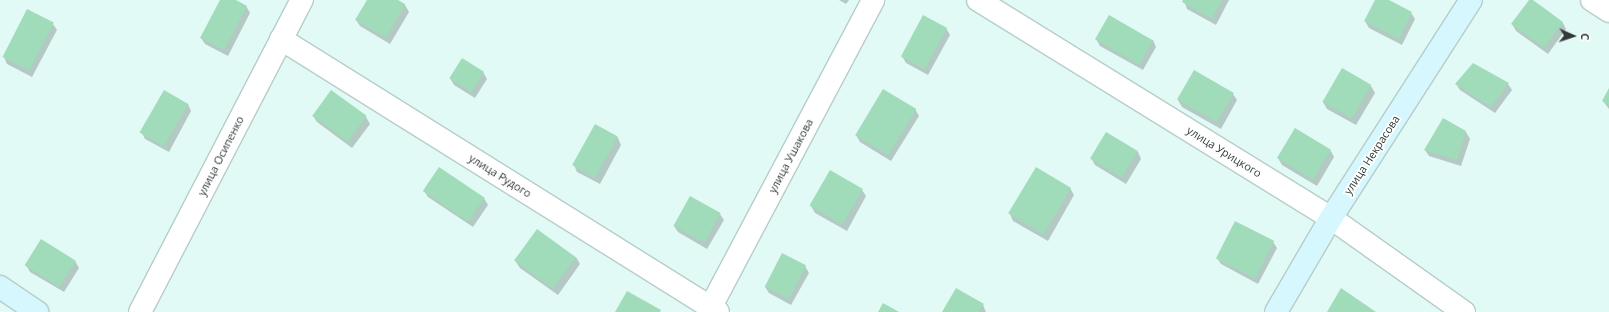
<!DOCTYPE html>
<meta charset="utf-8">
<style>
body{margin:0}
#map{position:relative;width:1609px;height:312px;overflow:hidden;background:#e2faf6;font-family:"Open Sans",sans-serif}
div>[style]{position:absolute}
.shadow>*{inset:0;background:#0003}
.building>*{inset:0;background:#a0dcb9;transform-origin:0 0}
.roads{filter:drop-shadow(1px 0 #b6cdca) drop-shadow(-1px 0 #b6cdca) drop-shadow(0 1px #b6cdca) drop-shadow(0 -1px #b6cdca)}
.street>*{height:22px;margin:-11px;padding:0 11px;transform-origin:11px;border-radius:11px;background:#fff}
.secondary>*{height:22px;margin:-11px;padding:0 11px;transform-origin:11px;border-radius:11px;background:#d7f7fe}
span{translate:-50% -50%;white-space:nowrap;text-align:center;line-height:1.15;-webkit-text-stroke:3.5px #fff;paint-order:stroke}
.street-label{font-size:11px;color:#313a39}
.north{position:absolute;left:1553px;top:16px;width:40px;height:40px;-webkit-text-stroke:3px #fff;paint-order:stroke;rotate:93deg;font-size:11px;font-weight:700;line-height:16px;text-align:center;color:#313a39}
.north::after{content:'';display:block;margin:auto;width:14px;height:18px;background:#313a39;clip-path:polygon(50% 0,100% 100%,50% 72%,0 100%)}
</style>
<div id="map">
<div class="shadow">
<i style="clip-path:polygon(221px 0,234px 0,246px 6px,250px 13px,228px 56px,205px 44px,201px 38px)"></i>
<i style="clip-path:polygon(368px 0,396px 0,405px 5px,409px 12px,390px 44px,360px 26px,356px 20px)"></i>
<i style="clip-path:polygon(839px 0,849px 0,846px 4px)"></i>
<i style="clip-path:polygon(1184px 0,1229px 0,1216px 25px,1187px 9px)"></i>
<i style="clip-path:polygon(1376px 0,1386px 0,1411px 13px,1415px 19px,1402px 45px,1369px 28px,1365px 21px)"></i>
<i style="clip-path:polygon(1530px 0,1563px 23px,1566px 29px,1548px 54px,1516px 31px,1512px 24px)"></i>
<i style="clip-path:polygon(53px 24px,57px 30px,32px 77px,7px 64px,4px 57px)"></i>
<i style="clip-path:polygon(946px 28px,950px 35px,928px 75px,906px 63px,902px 56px)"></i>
<i style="clip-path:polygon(1096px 39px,1153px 40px,1156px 47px,1143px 70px,1100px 46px)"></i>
<i style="clip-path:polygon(1473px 64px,1508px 84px,1512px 90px,1495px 113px,1460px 90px,1456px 84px)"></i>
<i style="clip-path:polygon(483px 72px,487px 79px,475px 98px,454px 85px,450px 78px)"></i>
<i style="clip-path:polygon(1371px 86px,1375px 93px,1356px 125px,1327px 109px,1323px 102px)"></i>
<i style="clip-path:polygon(1609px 90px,1609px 109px,1603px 101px)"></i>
<i style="clip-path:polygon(331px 91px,366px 117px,370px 124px,352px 148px,317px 122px,313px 116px)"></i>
<i style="clip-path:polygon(1233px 94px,1237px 100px,1221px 129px,1182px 107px,1178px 100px)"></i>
<i style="clip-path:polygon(188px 104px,191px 111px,169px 152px,145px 139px,142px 133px)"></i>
<i style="clip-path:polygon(915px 109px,919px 116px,891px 161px,860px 142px,856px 135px)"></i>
<i style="clip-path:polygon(1444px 119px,1466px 132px,1470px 139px,1461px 166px,1429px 156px,1425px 150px)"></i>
<i style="clip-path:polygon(595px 126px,618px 138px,621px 145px,600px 184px,577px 172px,574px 165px)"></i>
<i style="clip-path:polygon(1106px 133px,1138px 152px,1141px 159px,1126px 184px,1095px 165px,1091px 158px)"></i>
<i style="clip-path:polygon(1331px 151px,1334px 157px,1317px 186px,1282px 165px,1278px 158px)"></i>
<i style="clip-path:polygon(1070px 188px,1074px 195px,1048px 241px,1013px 221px,1010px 214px)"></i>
<i style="clip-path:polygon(862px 190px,866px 196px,847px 231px,815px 213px,811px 206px)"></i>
<i style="clip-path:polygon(424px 191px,484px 198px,488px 205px,473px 227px,428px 197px)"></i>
<i style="clip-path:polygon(720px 214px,724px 220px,707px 249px,678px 232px,674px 226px)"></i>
<i style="clip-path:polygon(1273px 242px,1277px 248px,1258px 284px,1221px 264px,1217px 258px)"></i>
<i style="clip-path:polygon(576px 257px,580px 264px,558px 295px,520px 268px,516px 262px)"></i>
<i style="clip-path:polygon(75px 261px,79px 268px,64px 292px,30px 272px,26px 265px)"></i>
<i style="clip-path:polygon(805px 266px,809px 273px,791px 305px,769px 293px,765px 287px)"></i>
<i style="clip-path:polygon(983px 305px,986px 312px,943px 312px)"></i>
</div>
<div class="building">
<i style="clip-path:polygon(220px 0,236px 0,247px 6px,224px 50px,200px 38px)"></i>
<i style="clip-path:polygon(367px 0,398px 0,405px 4px,386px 38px,355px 20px)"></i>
<i style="clip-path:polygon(1183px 0,1222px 0,1212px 19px,1182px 2px)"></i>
<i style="clip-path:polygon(1375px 0,1389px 0,1412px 12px,1399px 39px,1364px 21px)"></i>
<i style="clip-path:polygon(1529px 0,1533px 0,1563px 22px,1544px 48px,1511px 24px)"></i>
<i style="left:27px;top:9px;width:30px;height:54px;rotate:27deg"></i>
<i style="left:923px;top:15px;width:27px;height:47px;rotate:28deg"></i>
<i style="left:1109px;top:15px;width:51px;height:28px;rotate:30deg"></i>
<i style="left:462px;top:58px;width:26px;height:24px;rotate:32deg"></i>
<i style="clip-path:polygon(1473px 63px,1509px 83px,1491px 107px,1455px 84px)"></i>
<i style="left:1342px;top:68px;width:34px;height:39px;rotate:30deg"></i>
<i style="left:1194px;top:70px;width:46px;height:34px;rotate:30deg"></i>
<i style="clip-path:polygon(1609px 88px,1609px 105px,1602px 101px)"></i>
<i style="left:883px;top:89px;width:39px;height:54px;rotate:31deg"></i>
<i style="left:164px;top:90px;width:28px;height:49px;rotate:30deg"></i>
<i style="left:331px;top:90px;width:44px;height:32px;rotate:36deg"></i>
<i style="clip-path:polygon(1443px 118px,1466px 131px,1457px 160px,1424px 150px)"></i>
<i style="left:595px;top:124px;width:26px;height:47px;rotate:29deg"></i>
<i style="left:1295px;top:128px;width:42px;height:35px;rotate:31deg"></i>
<i style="left:1106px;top:132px;width:37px;height:31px;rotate:31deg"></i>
<i style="left:439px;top:167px;width:55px;height:29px;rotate:34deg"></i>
<i style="left:1036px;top:167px;width:41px;height:54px;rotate:31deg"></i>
<i style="left:830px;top:170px;width:38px;height:41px;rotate:30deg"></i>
<i style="left:690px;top:196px;width:35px;height:34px;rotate:29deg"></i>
<i style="left:1235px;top:221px;width:44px;height:42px;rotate:27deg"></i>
<i style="left:537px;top:229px;width:48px;height:39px;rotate:36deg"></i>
<i style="left:41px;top:239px;width:41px;height:31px;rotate:32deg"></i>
<i style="left:782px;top:253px;width:27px;height:38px;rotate:27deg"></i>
<i style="clip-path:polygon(956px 288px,984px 304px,979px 312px,942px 312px)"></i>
<i style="clip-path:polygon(1341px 288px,1376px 312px,1327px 312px)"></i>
<i style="clip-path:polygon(627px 291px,661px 310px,660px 312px,615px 312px)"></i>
<i style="clip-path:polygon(883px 303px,899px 312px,878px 312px)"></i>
</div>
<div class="roads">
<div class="street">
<i style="left:978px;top:0;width:415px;rotate:31.7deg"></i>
<i style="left:1331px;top:218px;width:163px;rotate:35.3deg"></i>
<i style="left:1592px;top:0;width:20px;rotate:33deg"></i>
<i style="left:281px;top:39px;width:515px;rotate:31.99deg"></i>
<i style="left:140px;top:312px;width:352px;rotate:-62.6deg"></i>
<i style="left:708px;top:312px;width:353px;rotate:-62.1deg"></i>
</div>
<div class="secondary">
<i style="left:0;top:287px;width:45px;rotate:34deg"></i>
<i style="left:1276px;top:312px;width:109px;rotate:-59.7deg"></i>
<i style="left:1331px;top:218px;width:259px;rotate:-57.3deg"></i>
</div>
</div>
<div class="street-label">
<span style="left:1224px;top:152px;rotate:32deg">улица Урицкого</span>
<span style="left:1372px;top:155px;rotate:-57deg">улица Некрасова</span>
<span style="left:221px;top:156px;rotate:-63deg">улица Осипенко</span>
<span style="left:791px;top:156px;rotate:-62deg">улица Ушакова</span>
<span style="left:500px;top:176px;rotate:32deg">улица Рудого</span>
</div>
<div class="north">С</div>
</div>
